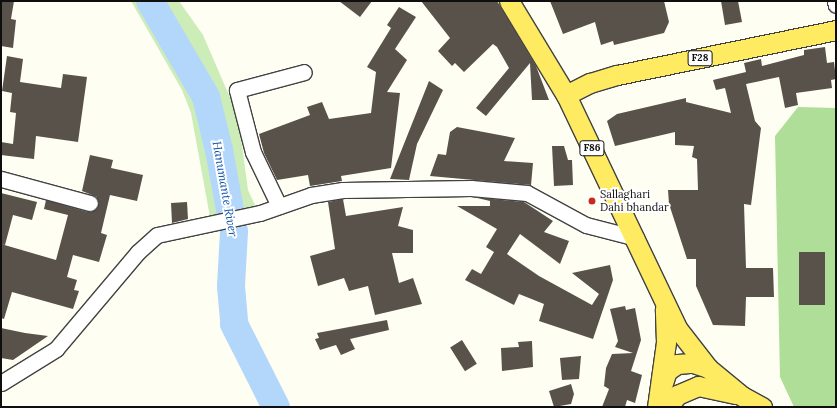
<!DOCTYPE html>
<style>
body{margin:0}
#map{position:relative;width:837px;height:408px;overflow:hidden;background:#fffef2;font-family:Lora,serif}
div>[style]{position:absolute}
.green>*{inset:0;background:#cdedb8}
.forest>*{inset:0;background:#aede97}
.river>*{height:28px;margin:-14px;padding:0 14px;transform-origin:14px;border-radius:14px;background:#b3d7fa}
.building>*{inset:0;background:#59524b;transform-origin:0 0}
.roads{filter:drop-shadow(1px 0 #424242) drop-shadow(-1px 0 #424242) drop-shadow(0 1px #424242) drop-shadow(0 -1px #424242)}
.minor>*{height:15px;margin:-7.5px;padding:0 7.5px;transform-origin:7.5px;border-radius:7.5px;background:#fff}
.major>*{height:19px;margin:-9.5px;padding:0 9.5px;transform-origin:9.5px;border-radius:9.5px;background:#ffeb62}
.dots>*{width:11px;height:11px;translate:-50% -50%;box-sizing:border-box;border:2px solid #fff;border-radius:50%}
span{translate:-50% -50%;white-space:nowrap;text-align:center;line-height:1.15;-webkit-text-stroke:4px #fff;paint-order:stroke}
.shield-label span{padding:1px 3px;background:#fff;border:1px solid;border-radius:3px;-webkit-text-stroke-width:0}
.shield-label{font-size:10px;color:#0f0f0f;font-weight:700}
.poi-label{font-size:11px;color:#0f0f0f}
.left{translate:0 -50%;text-align:left}
.water-label{font-size:12px;color:#1055aa;font-style:italic}
.frame{position:absolute;inset:0;border:2px solid #0f0f0f;pointer-events:none}
</style>
<div id="map">
<div class="green">
<i style="clip-path:polygon(131px 1px,179px 1px,203px 35px,238px 116px,248px 190px,257px 209px,210px 217px,191px 113px,182px 90px)"></i>
</div>
<div class="forest">
<i style="clip-path:polygon(798px 107px,836px 108px,836px 407px,794px 407px,780px 377px,775px 136px)"></i>
</div>
<div class="river">
<i style="left:150px;top:1px;width:111px;rotate:59.7deg"></i>
<i style="left:206px;top:97px;width:55px;rotate:76.2deg"></i>
<i style="left:219px;top:150px;width:83px;rotate:79.6deg"></i>
<i style="left:234px;top:232px;width:54px;rotate:93.2deg"></i>
<i style="left:231px;top:286px;width:38px;rotate:85deg"></i>
<i style="left:234px;top:324px;width:93px;rotate:63.2deg"></i>
</div>
<div class="building">
<i style="clip-path:polygon(1px 1px,14px 1px,11px 19px,16px 20px,13px 48px,1px 46px)"></i>
<i style="clip-path:polygon(339px 1px,372px 1px,360px 17px)"></i>
<i style="clip-path:polygon(421px 1px,497px 1px,536px 66px,549px 100px,532px 100px,530px 63px,486px 116px,476px 108px,509px 68px,497px 47px,493px 44px,464px 72px,455px 63px,452px 66px,438px 51px,450px 38px)"></i>
<i style="clip-path:polygon(550px 1px,664px 1px,669px 22px,664px 33px,614px 45px,613px 41px,601px 45px,595px 22px,563px 34px)"></i>
<i style="clip-path:polygon(721px 1px,738px 1px,742px 22px,725px 25px)"></i>
<i style="clip-path:polygon(399px 7px,416px 17px,395px 49px,407px 60px,387px 92px,400px 93px,391px 168px,341px 176px,342px 181px,310px 186px,308px 175px,277px 180px,264px 153px,259px 134px,310px 115px,307px 107px,322px 102px,329px 119px,371px 113px,376px 72px,367px 67px,391px 28px,387px 25px)"></i>
<i style="clip-path:polygon(825px 47px,827px 63px,834px 62px,836px 79px,831px 80px,832px 88px,796px 93px,798px 105px,785px 108px,779px 77px,746px 84px,755px 121px,761px 128px,751px 205px,744px 204px,746px 268px,773px 268px,774px 297px,746px 297px,745px 326px,713px 325px,696px 286px,696px 259px,687px 259px,669px 204px,668px 190px,698px 190px,697px 159px,692px 157px,694px 146px,675px 145px,675px 132px,615px 146px,607px 121px,617px 114px,686px 98px,686px 102px,731px 113px,725px 88px,716px 90px,713px 80px,746px 72px,744px 63px,761px 59px,762px 66px,804px 55px,804px 50px)"></i>
<i style="clip-path:polygon(7px 56px,23px 59px,20px 82px,61px 88px,63px 74px,87px 77px,78px 142px,36px 136px,34px 159px,1px 155px,1px 142px,13px 144px,16px 113px,10px 112px,12px 93px,2px 91px)"></i>
<i style="clip-path:polygon(429px 81px,443px 90px,417px 144px,409px 180px,390px 179px)"></i>
<i style="clip-path:polygon(457px 127px,515px 138px,504px 161px,533px 163px,531px 185px,430px 176px,438px 154px,446px 155px,450px 132px)"></i>
<i style="clip-path:polygon(552px 146px,564px 146px,568px 160px,572px 160px,573px 185px,554px 186px)"></i>
<i style="clip-path:polygon(90px 155px,113px 160px,111px 168px,143px 175px,137px 201px,110px 195px,101px 233px,107px 235px,99px 262px,73px 255px,67px 277px,77px 280px,74px 290px,79px 291px,73px 309px,12px 292px,4px 319px,1px 318px,1px 193px,37px 202px,32px 220px,13px 215px,5px 245px,1px 244px,56px 260px,68px 215px,44px 209px,46px 200px,88px 212px,97px 209px,97px 197px,82px 191px)"></i>
<i style="clip-path:polygon(473px 197px,524px 202px,553px 221px,544px 232px,569px 241px,560px 264px,520px 234px,507px 254px,539px 276px,592px 305px,599px 294px,572px 273px,610px 265px,613px 280px,593px 339px,539px 321px,544px 304px,519px 294px,514px 305px,465px 280px,472px 269px,481px 274px,494px 252px,486px 247px,497px 229px,457px 206px,490px 206px,490px 201px)"></i>
<i style="clip-path:polygon(343px 199px,346px 216px,403px 207px,398px 226px,413px 230px,413px 253px,392px 253px,399px 283px,413px 278px,422px 304px,375px 315px,368px 286px,349px 291px,344px 278px,318px 286px,310px 256px,335px 249px,328px 202px)"></i>
<i style="clip-path:polygon(187px 202px,188px 219px,172px 223px,171px 203px)"></i>
<i style="left:799px;top:252px;width:26px;height:53px"></i>
<i style="clip-path:polygon(625px 306px,626px 310px,635px 308px,641px 340px,631px 371px,642px 375px,635px 403px,627px 400px,625px 407px,602px 407px,609px 389px,604px 386px,606px 368px,612px 354px,633px 353px,615px 347px,618px 341px,610px 309px)"></i>
<i style="clip-path:polygon(387px 320px,389px 330px,350px 339px,355px 349px,341px 355px,336px 345px,320px 350px,315px 339px,319px 338px,317px 333px)"></i>
<i style="clip-path:polygon(1px 328px,25px 333px,48px 336px,13px 360px,1px 358px)"></i>
<i style="left:462px;top:340px;width:28px;height:14px;rotate:58deg"></i>
<i style="clip-path:polygon(532px 341px,533px 367px,502px 371px,501px 348px,519px 347px,518px 342px)"></i>
<i style="clip-path:polygon(581px 356px,579px 379px,562px 380px,560px 358px)"></i>
<i style="clip-path:polygon(571px 384px,574px 394px,571px 404px,554px 407px,549px 391px)"></i>
</div>
<div class="roads">
<div class="minor">
<i style="left:835px;top:1px;width:4px;rotate:76deg"></i>
<i style="left:1px;top:179px;width:92px;rotate:15.1deg"></i>
<i style="left:279px;top:206px;width:60px;rotate:-115.7deg"></i>
<i style="left:253px;top:152px;width:64px;rotate:-104.5deg"></i>
<i style="left:237px;top:90px;width:69px;rotate:-15deg"></i>
<i style="left:1px;top:383px;width:65px;rotate:-31.7deg"></i>
<i style="left:56px;top:349px;width:127px;rotate:-49.8deg"></i>
<i style="left:138px;top:252px;width:25px;rotate:-42deg"></i>
<i style="left:157px;top:235px;width:105px;rotate:-12.1deg"></i>
<i style="left:260px;top:213px;width:54px;rotate:-19.4deg"></i>
<i style="left:311px;top:195px;width:32px;rotate:-9deg"></i>
<i style="left:343px;top:190px;width:128px;rotate:-0.9deg"></i>
<i style="left:471px;top:188px;width:56px;rotate:5.1deg"></i>
<i style="left:527px;top:193px;width:67px;rotate:28.5deg"></i>
<i style="left:586px;top:225px;width:52px;rotate:14.6deg"></i>
</div>
<div class="major">
<i style="left:509px;top:1px;width:110px;rotate:58.8deg"></i>
<i style="left:566px;top:95px;width:258px;rotate:64.5deg"></i>
<i style="left:677px;top:328px;width:51px;rotate:52.2deg"></i>
<i style="left:708px;top:368px;width:44px;rotate:39.5deg"></i>
<i style="left:742px;top:396px;width:23px;rotate:29deg"></i>
<i style="left:566px;top:95px;width:27px;rotate:-27deg"></i>
<i style="left:590px;top:83px;width:28px;rotate:-17deg"></i>
<i style="left:617px;top:75px;width:224px;rotate:-11.6deg"></i>
<i style="left:663px;top:383px;width:13px;rotate:-72deg"></i>
<i style="left:667px;top:371px;width:12px;rotate:-35deg"></i>
<i style="left:677px;top:364px;width:16px;rotate:-4deg"></i>
<i style="left:693px;top:363px;width:16px;rotate:18deg"></i>
<i style="left:657px;top:407px;width:66px;rotate:-82.1deg"></i>
<i style="left:666px;top:342px;width:33px;rotate:-92deg"></i>
<i style="left:668px;top:407px;width:15px;rotate:-53deg"></i>
<i style="left:677px;top:395px;width:23px;rotate:-23deg"></i>
<i style="left:698px;top:386px;width:38px;rotate:12deg"></i>
</div>
</div>
<div class="dots">
<i style="left:592px;top:201px;background:#c92a1e"></i>
</div>
<div class="shield-label">
<span style="left:700px;top:58px">F28</span>
<span style="left:592px;top:148px">F86</span>
</div>
<div class="poi-label">
<span class="left" style="left:600px;top:201px">Sallaghari<br>Dahi bhandar</span>
</div>
<div class="water-label">
<span style="left:225px;top:189px;rotate:80deg">Hanumante River</span>
</div>
<div class="frame"></div>
</div>
